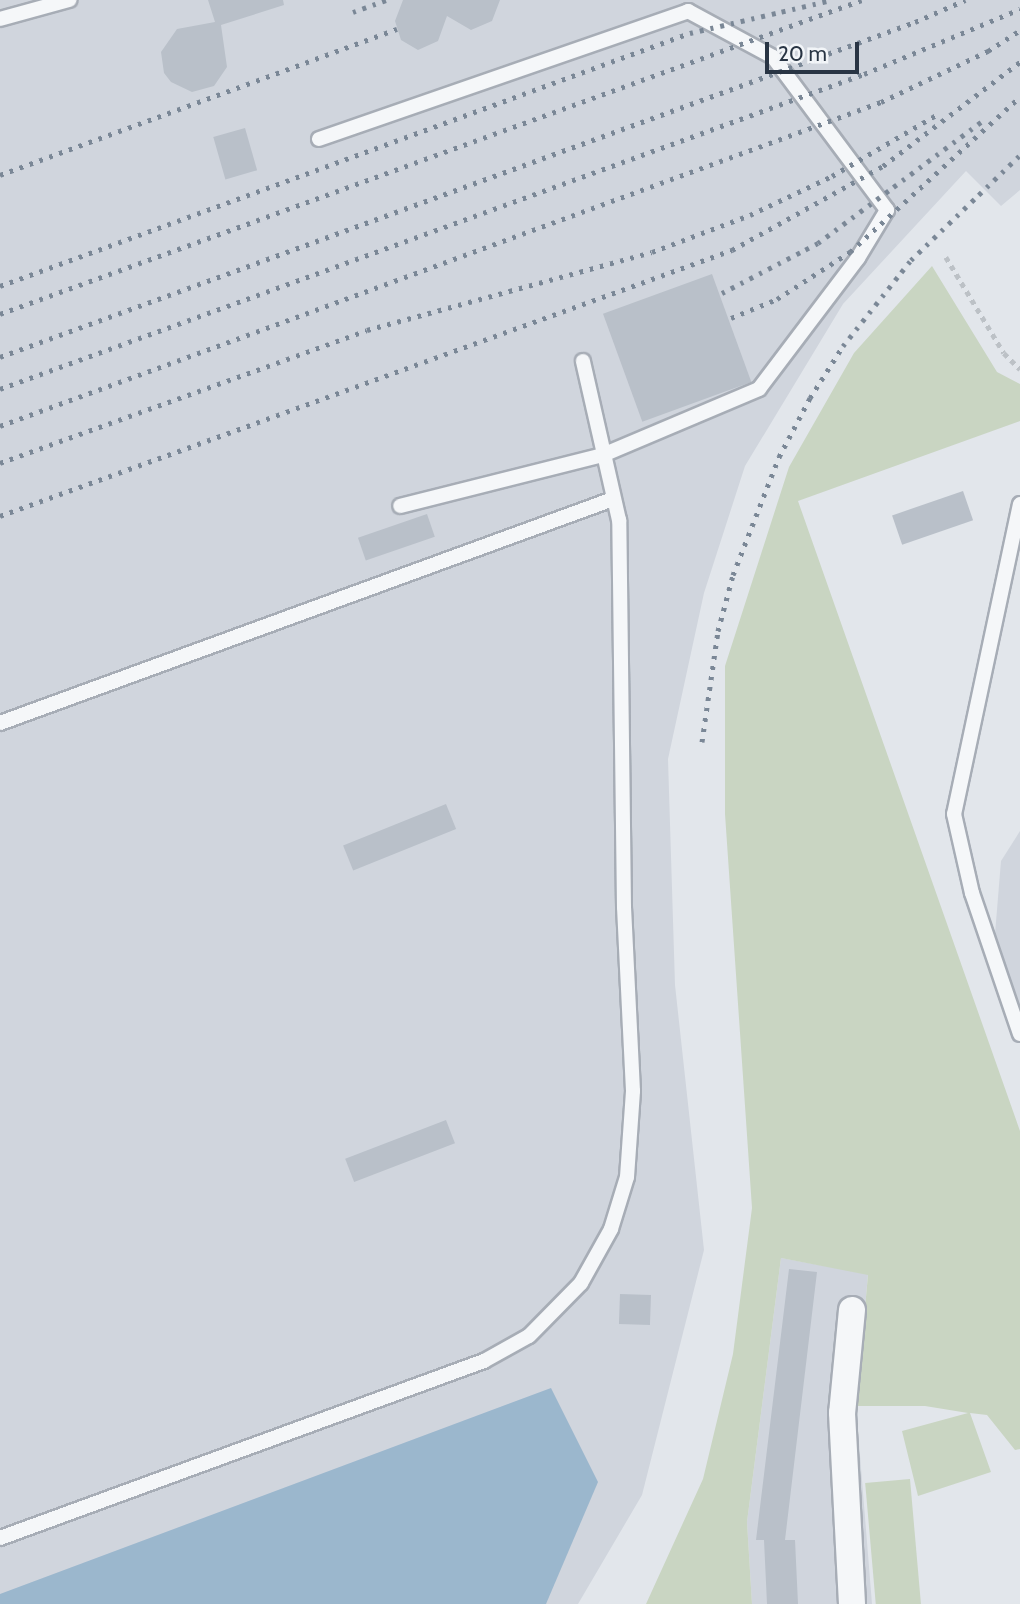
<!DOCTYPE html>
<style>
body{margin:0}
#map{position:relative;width:1020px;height:1604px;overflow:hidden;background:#e2e6eb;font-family:Cabin,sans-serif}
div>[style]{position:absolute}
.built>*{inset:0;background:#d0d5dd}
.green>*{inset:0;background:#c9d5c2;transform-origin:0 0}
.water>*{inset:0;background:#9bb7cd}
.building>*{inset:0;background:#b9c0c9;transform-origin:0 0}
.path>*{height:4.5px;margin-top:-2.25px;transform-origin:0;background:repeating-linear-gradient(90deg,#bcc1c6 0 5px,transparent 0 10px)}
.roads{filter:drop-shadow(2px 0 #a7adb6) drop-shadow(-2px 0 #a7adb6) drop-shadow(0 2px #a7adb6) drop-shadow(0 -2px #a7adb6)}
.service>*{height:14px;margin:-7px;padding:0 7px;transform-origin:7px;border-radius:7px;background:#f5f7f9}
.minor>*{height:26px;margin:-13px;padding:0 13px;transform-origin:13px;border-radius:13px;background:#f5f7f9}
.rail>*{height:5px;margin-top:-2.5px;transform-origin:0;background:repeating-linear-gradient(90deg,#7a8796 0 3.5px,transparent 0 10.5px)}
span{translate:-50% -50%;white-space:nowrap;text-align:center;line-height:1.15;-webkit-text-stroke:5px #f2f5f8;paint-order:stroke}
.scale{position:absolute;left:765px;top:42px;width:94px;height:32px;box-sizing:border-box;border:4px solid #293544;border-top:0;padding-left:9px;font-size:21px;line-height:24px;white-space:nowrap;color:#293544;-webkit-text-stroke:5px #f2f5f8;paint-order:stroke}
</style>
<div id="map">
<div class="built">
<i style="clip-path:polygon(0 0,1020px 0,1020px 190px,1001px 206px,966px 171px,843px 304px,745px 466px,704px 593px,668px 759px,675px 985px,704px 1250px,642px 1495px,578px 1604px,0 1604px)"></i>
<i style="clip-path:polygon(1020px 831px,1020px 1006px,995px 934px,1001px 861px)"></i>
<i style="clip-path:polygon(781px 1258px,868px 1274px,856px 1406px,872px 1604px,752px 1604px,747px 1522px)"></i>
</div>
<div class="green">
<i style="clip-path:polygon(932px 266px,997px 372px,1020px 384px,1020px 421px,798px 501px,1020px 1131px,1020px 1449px,1015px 1450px,987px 1415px,970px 1413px,991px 1472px,918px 1496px,902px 1431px,968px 1413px,925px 1406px,856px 1406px,868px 1275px,781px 1258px,747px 1522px,752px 1604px,646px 1604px,703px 1479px,733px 1354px,752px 1208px,725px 814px,725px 666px,789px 467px,854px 353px)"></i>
<i style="left:910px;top:1479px;width:126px;height:45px;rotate:85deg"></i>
</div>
<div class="water">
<i style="clip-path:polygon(551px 1388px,598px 1482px,546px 1604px,0 1604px,0 1594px)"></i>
</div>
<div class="building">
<i style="clip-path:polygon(208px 0,283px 0,284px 5px,221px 25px,227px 67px,214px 86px,192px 92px,171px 82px,164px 73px,161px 52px,177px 29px,215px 22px)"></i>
<i style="clip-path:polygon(403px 0,500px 0,492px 21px,471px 30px,447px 16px,438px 41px,418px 50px,401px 40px,395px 21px)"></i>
<i style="left:245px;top:128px;width:44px;height:33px;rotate:74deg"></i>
<i style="left:712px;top:274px;width:115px;height:116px;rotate:70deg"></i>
<i style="left:963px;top:491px;width:31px;height:75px;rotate:71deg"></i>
<i style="left:427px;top:514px;width:24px;height:73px;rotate:71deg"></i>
<i style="left:446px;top:804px;width:27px;height:111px;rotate:68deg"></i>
<i style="left:446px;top:1120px;width:25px;height:108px;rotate:69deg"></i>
<i style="clip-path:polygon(789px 1269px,817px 1272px,785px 1540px,795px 1540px,798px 1604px,767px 1604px,764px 1540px,756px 1540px)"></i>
<i style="left:620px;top:1294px;width:31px;height:30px;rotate:2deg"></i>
</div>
<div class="path">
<i style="left:946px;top:257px;width:112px;rotate:58.9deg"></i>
<i style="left:1004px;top:353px;width:23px;rotate:45deg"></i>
</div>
<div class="roads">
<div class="service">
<i style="left:0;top:19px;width:72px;rotate:-15.4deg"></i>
<i style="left:319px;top:139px;width:391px;rotate:-19.1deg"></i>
<i style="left:688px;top:11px;width:97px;rotate:28.4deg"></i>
<i style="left:773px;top:57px;width:191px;rotate:53.3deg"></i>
<i style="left:887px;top:210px;width:56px;rotate:121.1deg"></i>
<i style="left:858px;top:258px;width:164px;rotate:127.1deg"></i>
<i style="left:759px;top:389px;width:169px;rotate:157.1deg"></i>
<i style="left:603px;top:455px;width:209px;rotate:165.9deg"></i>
<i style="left:1020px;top:504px;width:317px;rotate:102deg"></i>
<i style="left:954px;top:814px;width:81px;rotate:77.2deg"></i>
<i style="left:972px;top:893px;width:149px;rotate:71.2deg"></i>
<i style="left:0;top:723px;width:653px;rotate:-20.07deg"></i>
<i style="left:0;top:1538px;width:515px;rotate:-20.09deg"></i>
<i style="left:484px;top:1361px;width:51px;rotate:-29.1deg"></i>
<i style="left:529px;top:1336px;width:74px;rotate:-45.5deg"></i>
<i style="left:581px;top:1283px;width:62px;rotate:-60.9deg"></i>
<i style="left:611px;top:1229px;width:54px;rotate:-72.9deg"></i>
<i style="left:627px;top:1177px;width:86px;rotate:-86deg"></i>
<i style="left:633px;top:1091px;width:184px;rotate:-92.8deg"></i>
<i style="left:624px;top:907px;width:387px;rotate:-90.7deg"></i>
<i style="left:619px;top:520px;width:163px;rotate:-102.8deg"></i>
</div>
<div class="minor">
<i style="left:852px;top:1310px;width:103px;rotate:95.5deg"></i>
<i style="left:842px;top:1413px;width:191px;rotate:87deg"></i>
</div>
</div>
<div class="rail">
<i style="left:353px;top:12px;width:35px;rotate:-20deg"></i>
<i style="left:0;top:175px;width:423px;rotate:-20.2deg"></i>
<i style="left:0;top:286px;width:735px;rotate:-20.14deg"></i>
<i style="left:690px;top:33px;width:146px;rotate:-13.1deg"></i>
<i style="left:722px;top:293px;width:108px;rotate:-27.5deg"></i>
<i style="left:818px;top:243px;width:203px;rotate:-36.6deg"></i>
<i style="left:0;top:314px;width:917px;rotate:-20.02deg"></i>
<i style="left:731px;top:318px;width:50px;rotate:-22.4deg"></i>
<i style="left:777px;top:299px;width:87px;rotate:-32.8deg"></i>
<i style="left:850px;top:252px;width:230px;rotate:-42.4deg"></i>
<i style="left:0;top:357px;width:974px;rotate:-20.11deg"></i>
<i style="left:915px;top:22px;width:55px;rotate:-23.7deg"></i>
<i style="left:0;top:389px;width:920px;rotate:-20.03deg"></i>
<i style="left:864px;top:74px;width:169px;rotate:-22.6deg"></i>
<i style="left:0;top:426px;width:939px;rotate:-20.19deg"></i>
<i style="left:881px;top:102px;width:119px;rotate:-25.5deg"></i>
<i style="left:988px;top:51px;width:38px;rotate:-33deg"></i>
<i style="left:0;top:463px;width:390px;rotate:-19.9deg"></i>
<i style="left:367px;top:330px;width:295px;rotate:-15.3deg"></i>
<i style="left:652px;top:252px;width:105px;rotate:-20.7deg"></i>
<i style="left:750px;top:215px;width:91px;rotate:-25.4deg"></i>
<i style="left:832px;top:176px;width:123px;rotate:-30.3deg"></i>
<i style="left:0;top:516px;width:779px;rotate:-19.97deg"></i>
<i style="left:732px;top:250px;width:173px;rotate:-29.1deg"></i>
<i style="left:883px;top:166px;width:172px;rotate:-37.2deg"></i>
<i style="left:702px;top:742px;width:112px;rotate:-81.8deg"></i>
<i style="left:718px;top:631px;width:58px;rotate:-75deg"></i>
<i style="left:733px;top:575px;width:127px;rotate:-68.7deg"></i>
<i style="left:779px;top:457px;width:67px;rotate:-62.3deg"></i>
<i style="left:810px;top:398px;width:62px;rotate:-57.6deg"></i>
<i style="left:843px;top:346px;width:110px;rotate:-51.7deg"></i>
<i style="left:911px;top:260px;width:151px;rotate:-43.9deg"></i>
</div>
<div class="scale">20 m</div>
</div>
